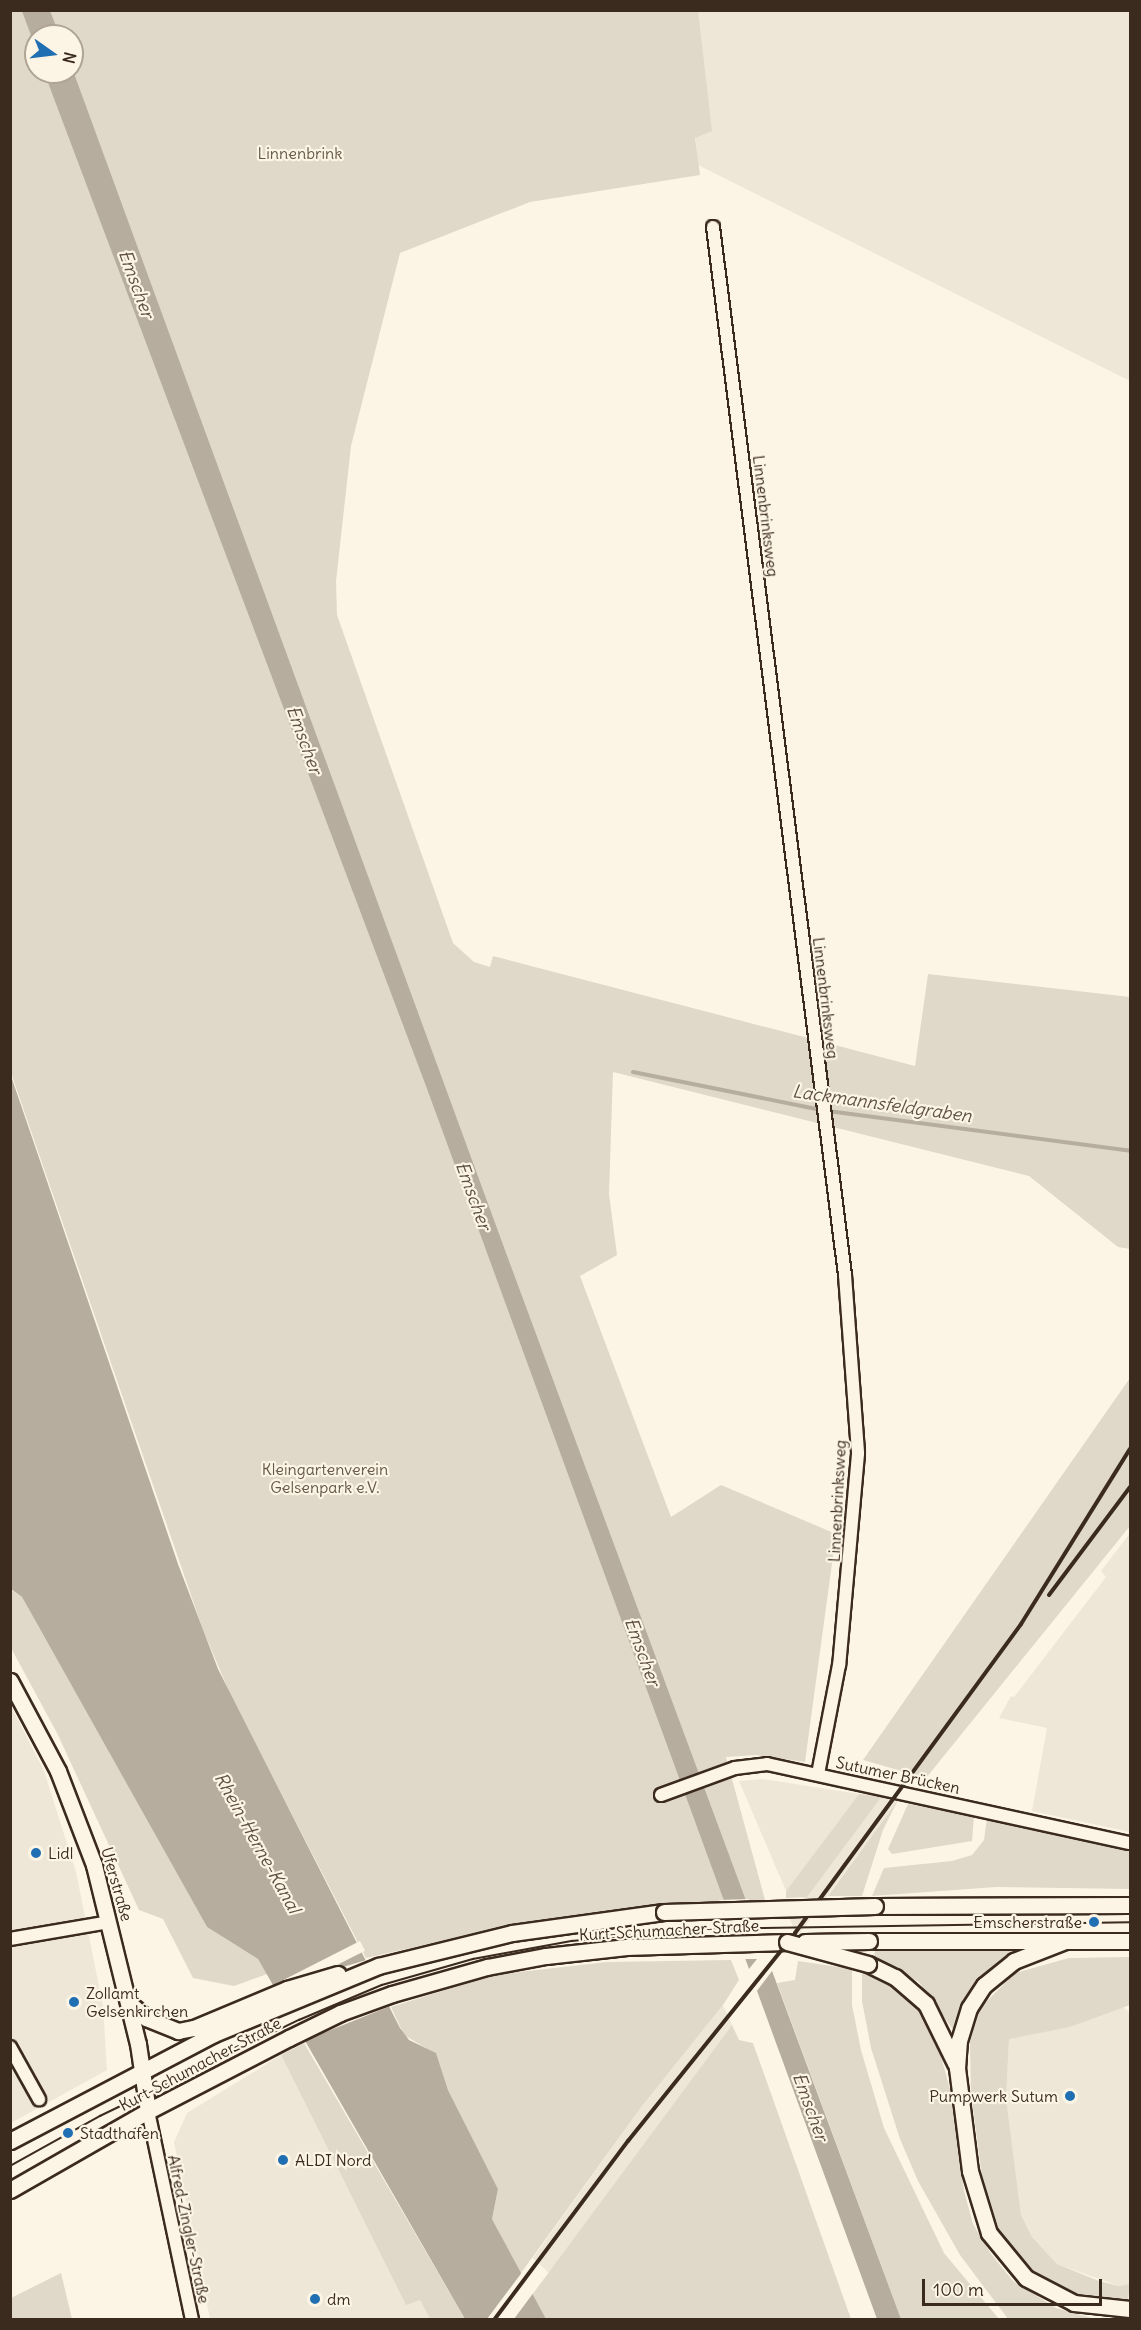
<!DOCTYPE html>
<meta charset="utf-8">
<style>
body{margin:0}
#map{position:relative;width:1141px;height:2330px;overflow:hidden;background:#fcf5e5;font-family:Delius,sans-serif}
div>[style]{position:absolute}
.built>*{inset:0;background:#eee6d6}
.green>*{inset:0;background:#e0d8c8}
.water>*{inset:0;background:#b7ad9e}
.pier>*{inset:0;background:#fcf5e5;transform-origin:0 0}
.stream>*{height:4px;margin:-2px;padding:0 2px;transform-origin:2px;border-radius:2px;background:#b7ad9e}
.roads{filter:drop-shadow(2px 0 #3b2a1e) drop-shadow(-2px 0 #3b2a1e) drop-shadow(0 2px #3b2a1e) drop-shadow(0 -2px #3b2a1e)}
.minor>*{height:12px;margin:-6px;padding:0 6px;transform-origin:6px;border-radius:6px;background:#fcf5e5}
.major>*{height:15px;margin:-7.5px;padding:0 7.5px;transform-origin:7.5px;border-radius:7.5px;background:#fcf5e5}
.tram>*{height:1.5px;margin:-0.75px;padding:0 0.75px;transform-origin:0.75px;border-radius:0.75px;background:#3b2a1e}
.rail>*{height:4px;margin:-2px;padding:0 2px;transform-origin:2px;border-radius:2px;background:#3b2a1e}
.bridges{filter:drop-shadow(2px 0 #3b2a1e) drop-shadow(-2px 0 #3b2a1e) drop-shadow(0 2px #3b2a1e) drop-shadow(0 -2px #3b2a1e)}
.major-bridge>*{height:15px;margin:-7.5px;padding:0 7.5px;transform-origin:7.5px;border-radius:7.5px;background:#fcf5e5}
.dots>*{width:16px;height:16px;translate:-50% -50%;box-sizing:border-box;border:3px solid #fcf5e5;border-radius:50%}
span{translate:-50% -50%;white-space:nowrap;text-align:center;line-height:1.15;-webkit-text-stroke:4.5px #fcf5e5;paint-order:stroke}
.park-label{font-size:16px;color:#645648}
.street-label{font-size:16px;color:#3b2a1e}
.poi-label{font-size:16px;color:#3b2a1e}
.left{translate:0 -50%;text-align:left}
.right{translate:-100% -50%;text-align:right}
.water-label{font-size:18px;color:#605144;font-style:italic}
.frame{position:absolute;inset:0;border:12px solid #3b2a1e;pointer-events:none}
.north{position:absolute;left:24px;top:24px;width:60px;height:60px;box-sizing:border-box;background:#fcf5e5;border:2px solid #afa495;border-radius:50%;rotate:104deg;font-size:16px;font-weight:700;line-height:24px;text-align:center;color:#3b2a1e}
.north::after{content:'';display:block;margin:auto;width:21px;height:27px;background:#1f6fb2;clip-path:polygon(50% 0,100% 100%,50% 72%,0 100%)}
.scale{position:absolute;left:922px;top:2279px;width:180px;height:27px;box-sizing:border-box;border:3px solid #3b2a1e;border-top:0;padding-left:8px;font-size:18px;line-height:21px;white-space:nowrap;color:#3b2a1e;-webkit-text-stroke:4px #fcf5e5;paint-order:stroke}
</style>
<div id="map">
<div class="built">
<i style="clip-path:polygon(683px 11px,1130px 11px,1130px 381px,698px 165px)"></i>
<i style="clip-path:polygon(1130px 1533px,1130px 1832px,1032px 1811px,1047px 1728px,999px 1718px,1011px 1696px,1014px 1697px,1106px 1577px,1101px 1571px)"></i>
<i style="clip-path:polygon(10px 1704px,44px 1771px,76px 1872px,103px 2006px,107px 2070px,11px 2123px)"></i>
<i style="clip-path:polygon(763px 1779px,859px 1794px,786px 1891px,739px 1781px)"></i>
<i style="clip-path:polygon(882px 1796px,898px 1800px,797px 1937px,789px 1916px)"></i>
<i style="clip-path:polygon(723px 2005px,732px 2025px,549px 2273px,533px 2258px,642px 2106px)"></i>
<i style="clip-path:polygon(1123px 2007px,1130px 2013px,1130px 2284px,1119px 2286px,1057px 2264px,1032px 2237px,1021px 2216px,1006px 2098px,1009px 2038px,1070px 2027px)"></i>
<i style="clip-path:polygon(281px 2055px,406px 2304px,420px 2300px,430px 2319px,210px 2319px,174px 2142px,187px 2113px)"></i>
</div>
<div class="green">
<i style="clip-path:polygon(evenodd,10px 11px,698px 11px,712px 131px,695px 138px,700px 175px,530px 202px,400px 253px,351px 446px,336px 581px,337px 615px,453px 943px,474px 962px,490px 967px,493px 956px,915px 1066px,928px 974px,1130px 997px,1130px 1249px,1118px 1247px,1029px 1176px,613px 1072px,609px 1194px,617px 1255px,580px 1276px,671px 1517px,721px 1485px,836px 1534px,805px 1762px,756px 1755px,726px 1757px,765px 1900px,604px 1911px,520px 1923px,366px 1958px,231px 1696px,203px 1630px,11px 1073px,10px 11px,36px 36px,72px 36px,72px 72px,36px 72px,36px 36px)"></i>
<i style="clip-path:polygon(1130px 1378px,1130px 1526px,926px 1778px,863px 1760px)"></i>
<i style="clip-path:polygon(10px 1589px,22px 1597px,207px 1927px,258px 1959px,267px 1974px,234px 1986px,193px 1978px,163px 1919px,139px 1910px,57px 1733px,11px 1648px)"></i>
<i style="clip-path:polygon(859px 1794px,882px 1796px,807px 1897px,786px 1898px,786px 1891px)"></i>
<i style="clip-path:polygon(898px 1800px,883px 1830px,862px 1896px,828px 1896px)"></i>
<i style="clip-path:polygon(908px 1804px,974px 1816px,972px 1841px,892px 1854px,888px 1849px)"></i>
<i style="clip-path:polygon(987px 1818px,1130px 1849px,1130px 1889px,996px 1887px,872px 1896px,884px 1868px,952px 1861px,972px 1855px,984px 1840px)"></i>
<i style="clip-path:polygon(875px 1950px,1018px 1950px,1018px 1952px,983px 1975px,970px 1992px,954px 2031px,919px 1982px,874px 1957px)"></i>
<i style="clip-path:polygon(1130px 1957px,1130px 2005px,1070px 2027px,1009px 2039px,1006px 2098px,1021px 2215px,1032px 2237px,1057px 2264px,1099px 2281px,1119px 2286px,1130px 2284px,1128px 2301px,1099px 2300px,1066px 2291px,1034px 2272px,998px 2230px,986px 2204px,981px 2169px,971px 2093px,970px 2043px,978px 2010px,1015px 1973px,1069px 1958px)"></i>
<i style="clip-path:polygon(731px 1960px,739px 1980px,723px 2005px,642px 2106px,521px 2273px,492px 2219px,498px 2189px,448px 2090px,436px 2054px,404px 2035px,391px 2007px,493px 1975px,607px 1962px)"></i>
<i style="clip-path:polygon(798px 1961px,852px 1969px,852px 2005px,861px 2050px,884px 2128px,944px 2253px,999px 2319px,901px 2319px,777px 1983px,795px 1980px)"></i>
<i style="clip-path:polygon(862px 1973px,893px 1987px,921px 2013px,936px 2038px,952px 2097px,964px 2191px,973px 2224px,991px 2254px,1013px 2281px,1056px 2308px,1095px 2319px,1008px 2319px,960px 2255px,918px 2181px,900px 2139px,871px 2048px,862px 2001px)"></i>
<i style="clip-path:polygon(732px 2025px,739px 2040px,753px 2043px,851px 2319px,546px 2319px,532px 2295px)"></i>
<i style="clip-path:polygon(304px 2043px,465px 2319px,430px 2319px,420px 2300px,406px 2305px,281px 2055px)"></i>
<i style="clip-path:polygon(61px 2273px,72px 2319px,11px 2319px,11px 2298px)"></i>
</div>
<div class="water">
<i style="clip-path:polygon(22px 11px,50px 11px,60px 36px,36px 36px,36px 49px)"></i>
<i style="clip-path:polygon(72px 68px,509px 1261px,901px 2319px,877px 2319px,426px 1086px,44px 72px,72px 72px)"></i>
<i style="clip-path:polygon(10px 1073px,178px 1564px,218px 1669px,400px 2028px,409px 2040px,436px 2053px,448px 2090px,498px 2189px,492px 2219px,546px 2319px,465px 2319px,258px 1959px,207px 1927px,22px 1597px,11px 1589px)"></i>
</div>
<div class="pier">
<i style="clip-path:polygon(749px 1899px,775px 1967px,753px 1996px,745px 1974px,757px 1959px,740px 1959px,719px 1900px)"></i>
<i style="left:360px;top:1941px;width:11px;height:102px;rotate:63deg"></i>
<i style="clip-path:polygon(370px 1959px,393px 2005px,301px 2042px,271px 1988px)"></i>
<i style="clip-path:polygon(523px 2271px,534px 2292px,514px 2319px,487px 2319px)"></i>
</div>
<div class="stream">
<i style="left:633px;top:1072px;width:192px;rotate:11.4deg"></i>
<i style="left:828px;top:1111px;width:305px;rotate:7.5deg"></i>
</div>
<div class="roads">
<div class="minor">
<i style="left:713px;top:227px;width:1056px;rotate:82.82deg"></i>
<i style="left:845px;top:1275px;width:179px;rotate:85.8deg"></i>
<i style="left:858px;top:1454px;width:212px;rotate:95.1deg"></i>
<i style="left:839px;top:1665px;width:111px;rotate:100.9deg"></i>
<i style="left:661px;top:1795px;width:79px;rotate:-20deg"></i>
<i style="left:735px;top:1768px;width:32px;rotate:-7deg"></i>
<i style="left:767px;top:1764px;width:371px;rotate:12.3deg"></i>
<i style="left:10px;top:1939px;width:100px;rotate:-9.7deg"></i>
<i style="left:10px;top:2047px;width:60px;rotate:60.9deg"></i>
<i style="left:148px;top:2111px;width:214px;rotate:78.1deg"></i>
</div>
<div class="major">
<i style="left:10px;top:1681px;width:102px;rotate:61.9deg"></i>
<i style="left:58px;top:1771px;width:101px;rotate:69deg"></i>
<i style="left:94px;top:1865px;width:184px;rotate:76.2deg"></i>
<i style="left:138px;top:2044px;width:68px;rotate:81.5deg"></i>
<i style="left:875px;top:1906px;width:255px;rotate:-0.2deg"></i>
<i style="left:869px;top:1941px;width:261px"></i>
<i style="left:1065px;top:1941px;width:55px;rotate:158.6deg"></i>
<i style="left:1014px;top:1961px;width:38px;rotate:141deg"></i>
<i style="left:984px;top:1985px;width:27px;rotate:123deg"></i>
<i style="left:969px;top:2008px;width:34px;rotate:107deg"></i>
<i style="left:959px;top:2040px;width:28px;rotate:94deg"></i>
<i style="left:957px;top:2068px;width:104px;rotate:82.8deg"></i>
<i style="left:970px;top:2171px;width:65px;rotate:73deg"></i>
<i style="left:989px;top:2233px;width:58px;rotate:50.6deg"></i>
<i style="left:1026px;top:2278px;width:54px;rotate:27.5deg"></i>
<i style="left:1074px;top:2303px;width:56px;rotate:6.1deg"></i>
<i style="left:868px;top:1964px;width:30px;rotate:26deg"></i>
<i style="left:895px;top:1977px;width:41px;rotate:41.1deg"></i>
<i style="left:926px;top:2004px;width:66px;rotate:63.8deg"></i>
<i style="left:129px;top:2003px;width:23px;rotate:41deg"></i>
<i style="left:146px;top:2018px;width:35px;rotate:22deg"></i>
<i style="left:178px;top:2031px;width:16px;rotate:-11deg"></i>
<i style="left:194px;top:2028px;width:101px;rotate:-22.8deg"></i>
<i style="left:287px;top:1989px;width:53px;rotate:-16.4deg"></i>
<i style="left:10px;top:2141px;width:230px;rotate:-27.7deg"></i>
<i style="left:214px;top:2034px;width:178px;rotate:-22.5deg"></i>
<i style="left:378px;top:1966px;width:138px;rotate:-13.8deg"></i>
<i style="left:512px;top:1933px;width:153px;rotate:-7.9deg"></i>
<i style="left:10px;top:2190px;width:159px;rotate:-29.8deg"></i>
<i style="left:148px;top:2111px;width:159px;rotate:-27.4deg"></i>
<i style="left:289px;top:2038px;width:57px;rotate:-26.1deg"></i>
<i style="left:340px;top:2013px;width:55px;rotate:-20.1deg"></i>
<i style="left:392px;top:1994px;width:99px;rotate:-15.9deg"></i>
<i style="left:487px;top:1967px;width:60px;rotate:-10.6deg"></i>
<i style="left:546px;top:1956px;width:81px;rotate:-6.4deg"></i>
<i style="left:626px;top:1947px;width:161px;rotate:-1.8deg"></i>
</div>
</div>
<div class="tram">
<i style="left:10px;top:2166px;width:103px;rotate:-29.1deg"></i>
<i style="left:100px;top:2116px;width:221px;rotate:-25.8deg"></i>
<i style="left:299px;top:2020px;width:90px;rotate:-22.9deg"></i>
<i style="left:382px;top:1985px;width:95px;rotate:-15.9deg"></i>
<i style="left:473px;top:1959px;width:101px;rotate:-10.3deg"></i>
<i style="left:572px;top:1941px;width:129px;rotate:-5.4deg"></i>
<i style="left:700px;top:1929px;width:430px;rotate:-0.9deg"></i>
</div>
<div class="rail">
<i style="left:1049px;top:1595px;width:135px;rotate:-53.1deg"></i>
<i style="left:494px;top:2320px;width:224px;rotate:-53.2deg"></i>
<i style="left:628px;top:2141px;width:267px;rotate:-51.2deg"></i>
<i style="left:795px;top:1933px;width:383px;rotate:-53.8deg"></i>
<i style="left:1021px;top:1624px;width:206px;rotate:-58.1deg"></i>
</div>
<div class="bridges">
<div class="major-bridge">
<i style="left:664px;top:1912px;width:211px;rotate:-1.6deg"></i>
<i style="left:787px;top:1942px;width:84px;rotate:15.2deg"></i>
<i style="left:805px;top:1942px;width:64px;rotate:-0.9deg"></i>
</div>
</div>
<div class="dots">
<i style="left:36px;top:1853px;background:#1f6fb2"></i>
<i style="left:1094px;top:1922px;background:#1f6fb2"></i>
<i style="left:74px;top:2002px;background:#1f6fb2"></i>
<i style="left:1070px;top:2096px;background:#1f6fb2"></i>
<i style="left:68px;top:2133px;background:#1f6fb2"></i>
<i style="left:283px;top:2160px;background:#1f6fb2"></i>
<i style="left:315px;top:2299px;background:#1f6fb2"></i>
</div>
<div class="park-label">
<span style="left:300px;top:153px">Linnenbrink</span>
<span style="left:325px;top:1478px">Kleingartenverein<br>Gelsenpark e.V.</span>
</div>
<div class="street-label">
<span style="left:766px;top:516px;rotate:83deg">Linnenbrinksweg</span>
<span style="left:826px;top:998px;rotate:83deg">Linnenbrinksweg</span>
<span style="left:837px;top:1501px;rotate:-87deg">Linnenbrinksweg</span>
<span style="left:898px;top:1775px;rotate:12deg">Sutumer Brücken</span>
<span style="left:117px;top:1884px;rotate:74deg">Uferstraße</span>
<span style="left:669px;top:1930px;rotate:-3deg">Kurt-Schumacher-Straße</span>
<span style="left:200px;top:2064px;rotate:-28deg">Kurt-Schumacher-Straße</span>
<span style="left:189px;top:2229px;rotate:78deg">Alfred-Zingler-Straße</span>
</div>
<div class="poi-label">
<span class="left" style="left:48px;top:1853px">Lidl</span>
<span class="right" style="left:1082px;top:1922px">Emscherstraße</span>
<span class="left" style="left:86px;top:2002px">Zollamt<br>Gelsenkirchen</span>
<span class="right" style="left:1058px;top:2096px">Pumpwerk Sutum</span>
<span class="left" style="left:80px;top:2133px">Stadthafen</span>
<span class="left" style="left:295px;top:2160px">ALDI Nord</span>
<span class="left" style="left:327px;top:2299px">dm</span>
</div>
<div class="water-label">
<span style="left:136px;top:284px;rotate:70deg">Emscher</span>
<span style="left:304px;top:740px;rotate:70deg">Emscher</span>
<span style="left:882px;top:1104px;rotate:8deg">Lackmannsfeldgraben</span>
<span style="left:473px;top:1196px;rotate:70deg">Emscher</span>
<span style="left:642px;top:1652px;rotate:70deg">Emscher</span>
<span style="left:257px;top:1843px;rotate:61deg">Rhein-Herne-Kanal</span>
<span style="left:810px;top:2107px;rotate:70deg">Emscher</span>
</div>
<div class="frame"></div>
<div class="north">N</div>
<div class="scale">100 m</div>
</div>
